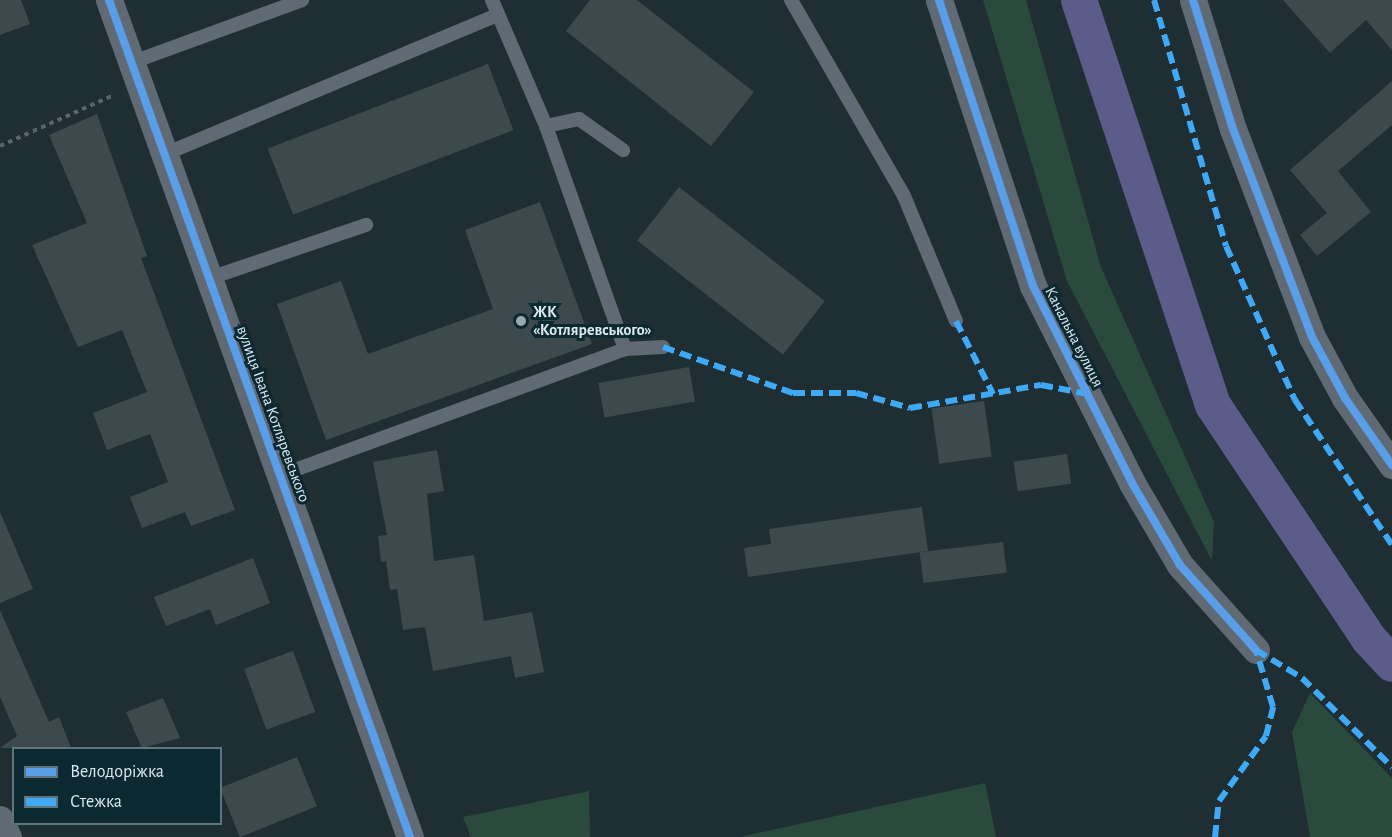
<!DOCTYPE html>
<meta charset="utf-8">
<style>
body{margin:0}
#map{position:relative;width:1392px;height:837px;overflow:hidden;background:#1f2e33;font-family:"Alegreya Sans",sans-serif}
div>[style]{position:absolute}
.green>*{inset:0;background:#294a3d}
.canal>*{height:36px;margin:-18px;padding:0 18px;transform-origin:18px;border-radius:18px;background:#5b5c8a}
.building>*{inset:0;background:#3d4a4d;transform-origin:0 0}
.path>*{height:4px;margin-top:-2px;transform-origin:0;background:repeating-linear-gradient(90deg,#5a646b 0 4.5px,transparent 0 9px)}
.service>*{height:14px;margin:-7px;padding:0 7px;transform-origin:7px;border-radius:7px;background:#606a75}
.minor>*{height:27px;margin:-13.5px;padding:0 13.5px;transform-origin:13.5px;border-radius:13.5px;background:#606a75}
.quiet>*{height:6px;margin-top:-3px;transform-origin:0;background:repeating-linear-gradient(90deg,#3fa9f5 0 12px,transparent 0 18px)}
.cycleway>*{height:8px;margin:-4px;padding:0 4px;transform-origin:4px;border-radius:4px;background:#5a9eea}
.dots>*{width:16px;height:16px;translate:-50% -50%;box-sizing:border-box;border:3px solid #0c2831;border-radius:50%}
span{translate:-50% -50%;white-space:nowrap;text-align:center;line-height:1.15;-webkit-text-stroke:6px #0c2831;paint-order:stroke}
.poi-label{font-size:16px;color:#dae9ef;font-weight:700}
.left{translate:0 -50%;text-align:left}
.street-label{font-size:16px;color:#dae9ef}
.legend{position:absolute;left:12px;top:747px;width:210px;height:78px;box-sizing:border-box;background:#0c2831;border:2px solid #5e757d;margin:0;padding:8px 10px;list-style:none;font-size:18px;color:#dae9ef}
.legend li{display:flex;align-items:center;gap:12px;height:30px}
.legend b{width:30px;border:2px solid #5e757d}
</style>
<div id="map">
<div class="green">
<i style="clip-path:polygon(983px 0,1026px 0,1101px 267px,1214px 522px,1212px 561px,1067px 281px)"></i>
<i style="clip-path:polygon(1310px 693px,1392px 778px,1392px 837px,1310px 837px,1292px 732px)"></i>
<i style="clip-path:polygon(985px 783px,996px 837px,740px 837px)"></i>
<i style="clip-path:polygon(589px 791px,590px 837px,471px 837px,463px 817px)"></i>
</div>
<div class="canal">
<i style="left:1079px;top:0;width:427px;rotate:71.7deg"></i>
<i style="left:1213px;top:405px;width:281px;rotate:56.3deg"></i>
<i style="left:1369px;top:639px;width:34px;rotate:47deg"></i>
</div>
<div class="building">
<i style="clip-path:polygon(0 0,21px 0,30px 24px,0 35px)"></i>
<i style="clip-path:polygon(590px 0,637px 0,754px 92px,711px 146px,566px 31px)"></i>
<i style="clip-path:polygon(1283px 0,1392px 0,1392px 50px,1366px 20px,1330px 53px)"></i>
<i style="left:488px;top:64px;width:71px;height:236px;rotate:69deg"></i>
<i style="clip-path:polygon(1392px 81px,1392px 125px,1338px 171px,1371px 212px,1317px 256px,1300px 235px,1327px 213px,1290px 170px)"></i>
<i style="clip-path:polygon(97px 114px,147px 256px,141px 258px,235px 510px,191px 526px,185px 512px,142px 528px,130px 497px,168px 482px,150px 434px,107px 450px,93px 413px,147px 392px,122px 330px,78px 347px,32px 245px,87px 223px,49px 135px)"></i>
<i style="left:679px;top:187px;width:185px;height:68px;rotate:38deg"></i>
<i style="clip-path:polygon(540px 202px,592px 344px,326px 440px,277px 304px,341px 281px,368px 354px,493px 309px,465px 230px)"></i>
<i style="left:689px;top:367px;width:35px;height:92px;rotate:80deg"></i>
<i style="left:984px;top:401px;width:56px;height:53px;rotate:82deg"></i>
<i style="clip-path:polygon(437px 450px,444px 491px,427px 494px,434px 561px,474px 555px,484px 621px,532px 612px,544px 672px,515px 678px,511px 656px,433px 671px,425px 627px,403px 630px,397px 589px,390px 590px,386px 561px,381px 562px,378px 536px,387px 535px,373px 462px)"></i>
<i style="left:1067px;top:454px;width:30px;height:54px;rotate:82deg"></i>
<i style="clip-path:polygon(922px 507px,928px 551px,748px 577px,744px 548px,771px 544px,769px 529px)"></i>
<i style="clip-path:polygon(0 512px,33px 589px,0 603px)"></i>
<i style="left:1003px;top:542px;width:31px;height:84px;rotate:83deg"></i>
<i style="clip-path:polygon(253px 558px,270px 603px,216px 625px,210px 609px,166px 626px,154px 597px)"></i>
<i style="clip-path:polygon(0 610px,49px 722px,59px 717px,71px 748px,0 748px,17px 736px,0 697px)"></i>
<i style="left:293px;top:651px;width:65px;height:52px;rotate:70deg"></i>
<i style="clip-path:polygon(163px 698px,180px 738px,142px 748px,126px 712px)"></i>
<i style="left:297px;top:757px;width:53px;height:83px;rotate:68deg"></i>
</div>
<div class="path">
<i style="left:0;top:146px;width:123px;rotate:-24.1deg"></i>
</div>
<div class="service">
<i style="left:492px;top:0;width:137px;rotate:66.8deg"></i>
<i style="left:546px;top:126px;width:237px;rotate:70.5deg"></i>
<i style="left:625px;top:349px;width:38px;rotate:-3deg"></i>
<i style="left:791px;top:0;width:226px;rotate:60deg"></i>
<i style="left:904px;top:196px;width:135px;rotate:67.4deg"></i>
<i style="left:133px;top:62px;width:180px;rotate:-20.1deg"></i>
<i style="left:546px;top:126px;width:34px;rotate:-12deg"></i>
<i style="left:579px;top:119px;width:54px;rotate:35.2deg"></i>
<i style="left:165px;top:154px;width:361px;rotate:-22.7deg"></i>
<i style="left:210px;top:278px;width:165px;rotate:-18.8deg"></i>
<i style="left:281px;top:475px;width:366px;rotate:-20.1deg"></i>
</div>
<div class="minor">
<i style="left:109px;top:0;width:889px;rotate:70.22deg"></i>
<i style="left:939px;top:0;width:301px;rotate:71.8deg"></i>
<i style="left:1033px;top:286px;width:220px;rotate:63.3deg"></i>
<i style="left:1132px;top:483px;width:95px;rotate:59.7deg"></i>
<i style="left:1180px;top:565px;width:114px;rotate:48.2deg"></i>
<i style="left:1193px;top:0;width:135px;rotate:72.8deg"></i>
<i style="left:1233px;top:129px;width:222px;rotate:69.2deg"></i>
<i style="left:1312px;top:337px;width:69px;rotate:61.6deg"></i>
<i style="left:1345px;top:398px;width:82px;rotate:55deg"></i>
<i style="left:0;top:819px;width:20px;rotate:66deg"></i>
</div>
<div class="quiet">
<i style="left:1154px;top:0;width:256px;rotate:73.7deg"></i>
<i style="left:1226px;top:246px;width:169px;rotate:65.9deg"></i>
<i style="left:1295px;top:400px;width:174px;rotate:56.2deg"></i>
<i style="left:956px;top:321px;width:82px;rotate:63.1deg"></i>
<i style="left:663px;top:347px;width:138px;rotate:19.5deg"></i>
<i style="left:793px;top:393px;width:63px"></i>
<i style="left:856px;top:393px;width:56px;rotate:15.5deg"></i>
<i style="left:910px;top:408px;width:133px;rotate:-10deg"></i>
<i style="left:1041px;top:385px;width:48px;rotate:10.8deg"></i>
<i style="left:1256px;top:650px;width:54px;rotate:31.3deg"></i>
<i style="left:1302px;top:678px;width:127px;rotate:44.7deg"></i>
<i style="left:1215px;top:837px;width:36px;rotate:-84deg"></i>
<i style="left:1219px;top:801px;width:80px;rotate:-54.1deg"></i>
<i style="left:1266px;top:736px;width:30px;rotate:-76deg"></i>
<i style="left:1273px;top:707px;width:59px;rotate:-106.6deg"></i>
</div>
<div class="cycleway">
<i style="left:109px;top:0;width:889px;rotate:70.22deg"></i>
<i style="left:939px;top:0;width:301px;rotate:71.8deg"></i>
<i style="left:1033px;top:286px;width:220px;rotate:63.3deg"></i>
<i style="left:1132px;top:483px;width:95px;rotate:59.7deg"></i>
<i style="left:1180px;top:565px;width:114px;rotate:48.2deg"></i>
<i style="left:1193px;top:0;width:135px;rotate:72.8deg"></i>
<i style="left:1233px;top:129px;width:222px;rotate:69.2deg"></i>
<i style="left:1312px;top:337px;width:69px;rotate:61.6deg"></i>
<i style="left:1345px;top:398px;width:82px;rotate:55deg"></i>
</div>
<div class="dots">
<i style="left:521px;top:321px;background:#99a8ad"></i>
</div>
<div class="poi-label">
<span class="left" style="left:533px;top:321px">ЖК<br>«Котляревського»</span>
</div>
<div class="street-label">
<span style="left:1074px;top:337px;rotate:63deg">Канальна вулиця</span>
<span style="left:273px;top:414px;rotate:70deg">вулиця Івана Котляревського</span>
</div>
<ul class="legend">
<li><b style="height:8px;background:#5a9eea"></b>Велодоріжка</li>
<li><b style="height:8px;background:#3fa9f5"></b>Стежка</li>
</ul>
</div>
